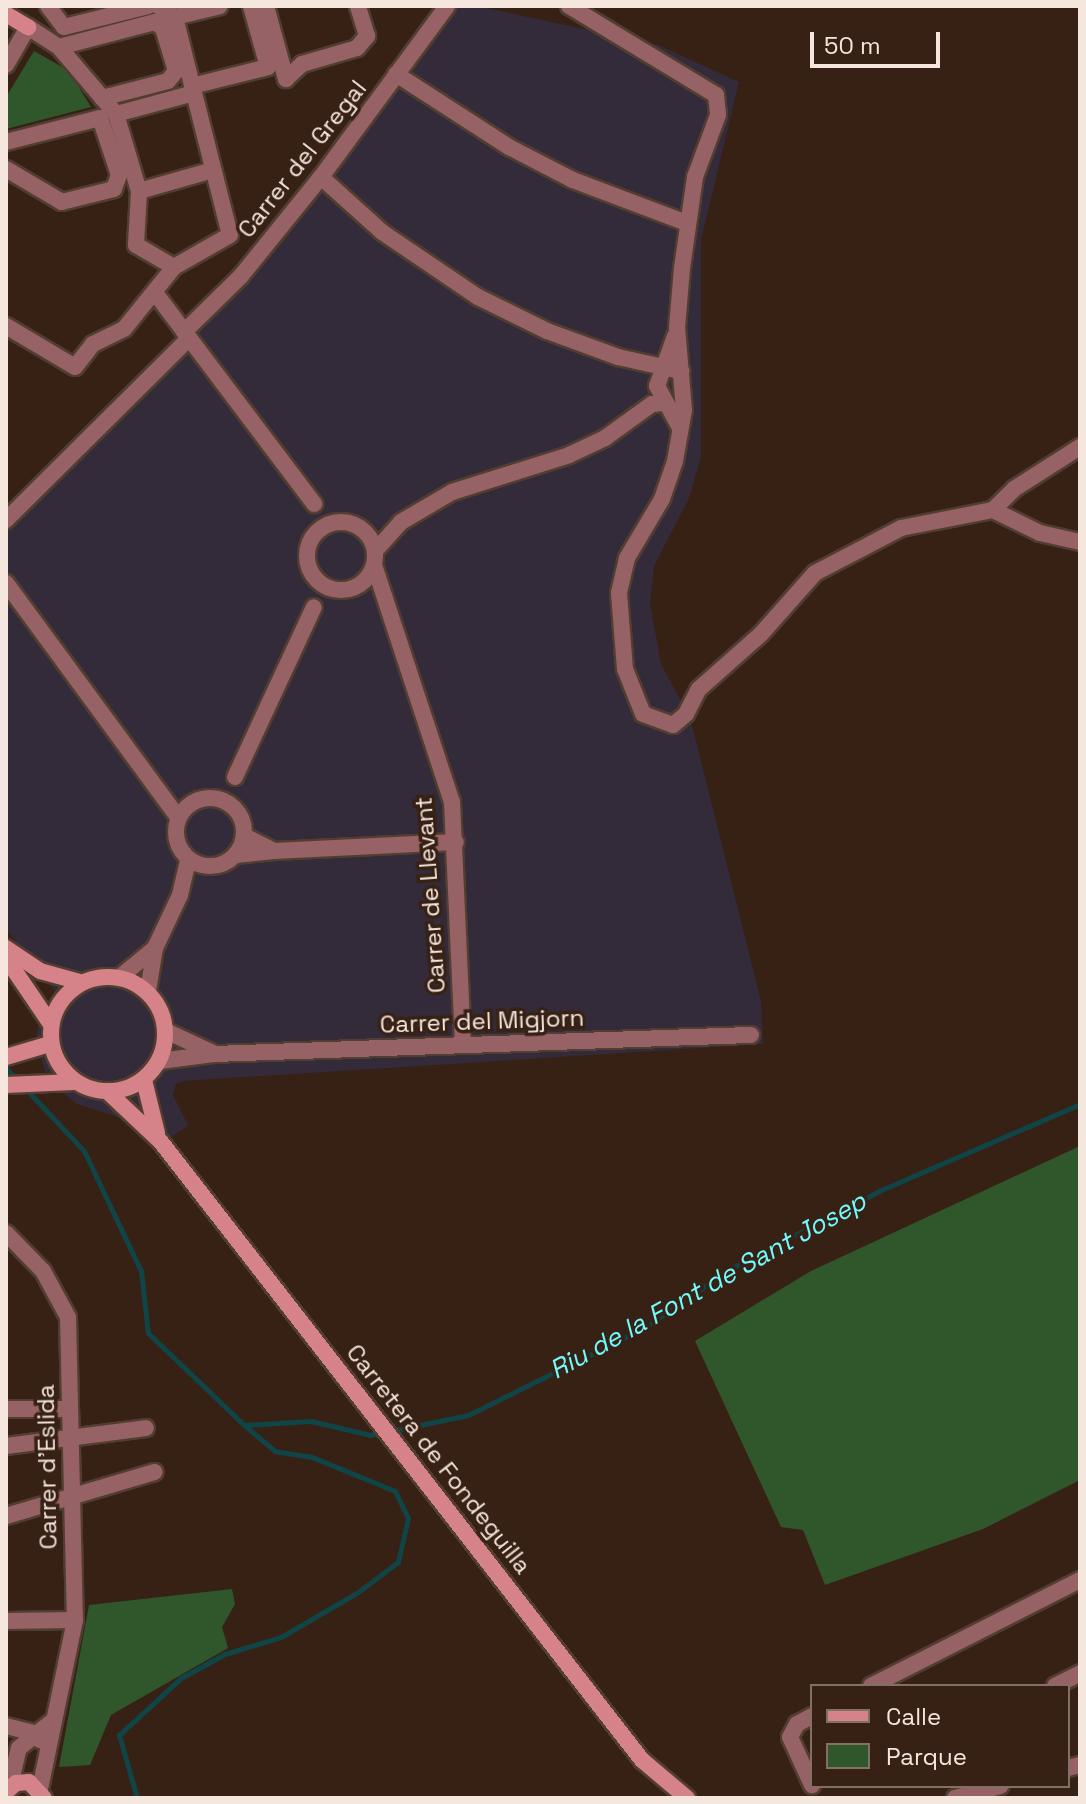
<!DOCTYPE html>
<style>
body{margin:0}
#map{position:relative;width:1086px;height:1804px;overflow:hidden;background:#372115;font-family:"Space Grotesk",sans-serif}
div>[style]{position:absolute}
.industrial>*{inset:0;background:#332b3a}
.green>*{inset:0;background:#30562c}
.stream>*{height:5px;margin:-2.5px;padding:0 2.5px;transform-origin:2.5px;border-radius:2.5px;background:#0f4546}
.roads{filter:drop-shadow(2px 0 #523d31) drop-shadow(-2px 0 #523d31) drop-shadow(0 2px #523d31) drop-shadow(0 -2px #523d31)}
.street>*{height:16px;margin:-8px;padding:0 8px;transform-origin:8px;border-radius:8px;background:#966265}
.street>.ring{margin:-8px;padding:0;box-sizing:content-box;background:none;border:16px solid #966265;border-radius:50%}
.secondary>*{height:16px;margin:-8px;padding:0 8px;transform-origin:8px;border-radius:8px;background:#d58288}
.secondary>.ring{margin:-8px;padding:0;box-sizing:content-box;background:none;border:16px solid #d58288;border-radius:50%}
span{translate:-50% -50%;white-space:nowrap;text-align:center;line-height:1.15;-webkit-text-stroke:7px #372115;paint-order:stroke}
.street-label{font-size:24px;color:#f5e6de}
.water-label{font-size:26px;color:#71fbfd;font-style:italic}
.frame{position:absolute;inset:0;border:8px solid #f5e6de;pointer-events:none}
.legend{position:absolute;left:810px;top:1684px;width:260px;height:104px;box-sizing:border-box;background:#372115;border:2px solid #837065;margin:0;padding:10px 14px;list-style:none;font-size:24px;color:#f5e6de}
.legend li{display:flex;align-items:center;gap:16px;height:40px}
.legend b{width:40px;border:2px solid #837065}
.scale{position:absolute;left:810px;top:32px;width:130px;height:36px;box-sizing:border-box;border:4px solid #f5e6de;border-top:0;padding-left:10px;font-size:24px;line-height:28px;white-space:nowrap;color:#f5e6de;-webkit-text-stroke:6px #372115;paint-order:stroke}
</style>
<div id="map">
<div class="industrial">
<i style="clip-path:polygon(436px 6px,477px 6px,658px 45px,739px 82px,701px 240px,701px 456px,689px 498px,654px 566px,650px 604px,661px 664px,690px 718px,699px 753px,761px 1001px,763px 1044px,183px 1081px,176px 1084px,173px 1095px,188px 1125px,155px 1149px,128px 1120px,77px 1104px,48px 1081px,36px 1040px,40px 1016px,56px 992px,6px 929px,6px 523px,176px 352px,367px 115px)"></i>
</div>
<div class="green">
<i style="clip-path:polygon(34px 51px,69px 71px,91px 107px,6px 129px,6px 97px)"></i>
<i style="clip-path:polygon(1080px 1146px,1080px 1480px,983px 1529px,825px 1585px,803px 1530px,781px 1527px,695px 1341px,811px 1271px)"></i>
<i style="clip-path:polygon(232px 1589px,235px 1604px,222px 1627px,228px 1648px,111px 1715px,90px 1765px,59px 1767px,89px 1605px)"></i>
</div>
<div class="stream">
<i style="left:6px;top:1068px;width:16px;rotate:47deg"></i>
<i style="left:24px;top:1087px;width:88px;rotate:46.8deg"></i>
<i style="left:84px;top:1151px;width:133px;rotate:64.6deg"></i>
<i style="left:141px;top:1271px;width:62px;rotate:83.6deg"></i>
<i style="left:148px;top:1333px;width:133px;rotate:43.8deg"></i>
<i style="left:244px;top:1425px;width:67px;rotate:-3.4deg"></i>
<i style="left:311px;top:1421px;width:61px;rotate:13.3deg"></i>
<i style="left:370px;top:1435px;width:11px;rotate:-10deg"></i>
<i style="left:391px;top:1431px;width:79px;rotate:-11.7deg"></i>
<i style="left:468px;top:1415px;width:196px;rotate:-26.3deg"></i>
<i style="left:644px;top:1328px;width:104px;rotate:-34.5deg"></i>
<i style="left:730px;top:1269px;width:168px;rotate:-27.6deg"></i>
<i style="left:879px;top:1191px;width:219px;rotate:-23.4deg"></i>
<i style="left:137px;top:1798px;width:66px;rotate:-105.9deg"></i>
<i style="left:119px;top:1735px;width:84px;rotate:-42.6deg"></i>
<i style="left:181px;top:1678px;width:50px;rotate:-28.6deg"></i>
<i style="left:225px;top:1654px;width:59px;rotate:-16.9deg"></i>
<i style="left:281px;top:1637px;width:89px;rotate:-30.3deg"></i>
<i style="left:358px;top:1592px;width:50px;rotate:-36.9deg"></i>
<i style="left:398px;top:1562px;width:45px;rotate:-77.2deg"></i>
<i style="left:408px;top:1518px;width:30px;rotate:-116deg"></i>
<i style="left:395px;top:1491px;width:90px;rotate:-157.7deg"></i>
<i style="left:312px;top:1457px;width:37px;rotate:-171deg"></i>
<i style="left:275px;top:1451px;width:40px;rotate:-140deg"></i>
</div>
<div class="roads">
<div class="street">
<i style="left:48px;top:6px;width:26px;rotate:53deg"></i>
<i style="left:64px;top:27px;width:87px;rotate:-14deg"></i>
<i style="left:158px;top:6px;width:20px;rotate:33deg"></i>
<i style="left:175px;top:17px;width:78px;rotate:76deg"></i>
<i style="left:266px;top:6px;width:76px;rotate:74.7deg"></i>
<i style="left:286px;top:79px;width:22px;rotate:-43deg"></i>
<i style="left:302px;top:64px;width:57px;rotate:-16.2deg"></i>
<i style="left:357px;top:48px;width:16px;rotate:-50deg"></i>
<i style="left:367px;top:36px;width:31px;rotate:-107deg"></i>
<i style="left:569px;top:6px;width:172px;rotate:31.2deg"></i>
<i style="left:716px;top:95px;width:20px;rotate:84deg"></i>
<i style="left:718px;top:115px;width:66px;rotate:110.4deg"></i>
<i style="left:695px;top:177px;width:92px;rotate:98.1deg"></i>
<i style="left:682px;top:268px;width:59px;rotate:94.8deg"></i>
<i style="left:677px;top:327px;width:83px;rotate:85.2deg"></i>
<i style="left:684px;top:410px;width:52px;rotate:100deg"></i>
<i style="left:675px;top:461px;width:40px;rotate:108.9deg"></i>
<i style="left:662px;top:499px;width:69px;rotate:120.7deg"></i>
<i style="left:627px;top:558px;width:36px;rotate:103deg"></i>
<i style="left:619px;top:593px;width:76px;rotate:85.5deg"></i>
<i style="left:625px;top:669px;width:48px;rotate:68.2deg"></i>
<i style="left:643px;top:714px;width:32px;rotate:20deg"></i>
<i style="left:673px;top:725px;width:17px;rotate:-40deg"></i>
<i style="left:686px;top:714px;width:28px;rotate:-63deg"></i>
<i style="left:699px;top:689px;width:83px;rotate:-41.6deg"></i>
<i style="left:761px;top:634px;width:81px;rotate:-48.5deg"></i>
<i style="left:815px;top:573px;width:97px;rotate:-27.6deg"></i>
<i style="left:901px;top:528px;width:94px;rotate:-11.1deg"></i>
<i style="left:993px;top:510px;width:52px;rotate:26.1deg"></i>
<i style="left:1040px;top:533px;width:41px;rotate:12.7deg"></i>
<i style="left:175px;top:17px;width:46px;rotate:-13.7deg"></i>
<i style="left:59px;top:47px;width:99px;rotate:-14.6deg"></i>
<i style="left:155px;top:22px;width:10px;rotate:37deg"></i>
<i style="left:163px;top:28px;width:45px;rotate:73.2deg"></i>
<i style="left:176px;top:71px;width:13px;rotate:129deg"></i>
<i style="left:168px;top:81px;width:68px;rotate:165.6deg"></i>
<i style="left:6px;top:65px;width:44px;rotate:-59.9deg"></i>
<i style="left:28px;top:27px;width:37px;rotate:33deg"></i>
<i style="left:59px;top:47px;width:88px;rotate:49.6deg"></i>
<i style="left:116px;top:114px;width:80px;rotate:73.4deg"></i>
<i style="left:139px;top:191px;width:54px;rotate:93.2deg"></i>
<i style="left:136px;top:245px;width:44px;rotate:30.1deg"></i>
<i style="left:396px;top:74px;width:135px;rotate:32.9deg"></i>
<i style="left:509px;top:147px;width:72px;rotate:27.3deg"></i>
<i style="left:573px;top:180px;width:122px;rotate:20.7deg"></i>
<i style="left:192px;top:86px;width:78px;rotate:-14deg"></i>
<i style="left:268px;top:67px;width:63px;rotate:-105.6deg"></i>
<i style="left:6px;top:142px;width:97px;rotate:-14.3deg"></i>
<i style="left:100px;top:118px;width:60px;rotate:71.6deg"></i>
<i style="left:119px;top:175px;width:15px;rotate:110deg"></i>
<i style="left:114px;top:189px;width:54px;rotate:166deg"></i>
<i style="left:62px;top:202px;width:65px;rotate:-149.5deg"></i>
<i style="left:321px;top:177px;width:82px;rotate:42deg"></i>
<i style="left:382px;top:232px;width:116px;rotate:34.1deg"></i>
<i style="left:478px;top:297px;width:77px;rotate:26.2deg"></i>
<i style="left:547px;top:331px;width:76px;rotate:20.1deg"></i>
<i style="left:618px;top:357px;width:65px;rotate:12.5deg"></i>
<i style="left:139px;top:191px;width:77px;rotate:-15.8deg"></i>
<i style="left:156px;top:294px;width:263px;rotate:53deg"></i>
<i style="left:6px;top:326px;width:80px;rotate:30.7deg"></i>
<i style="left:75px;top:367px;width:29px;rotate:-52deg"></i>
<i style="left:93px;top:344px;width:34px;rotate:-26deg"></i>
<i style="left:124px;top:329px;width:80px;rotate:-51.1deg"></i>
<i style="left:174px;top:267px;width:64px;rotate:-29.7deg"></i>
<i style="left:230px;top:235px;width:146px;rotate:-104.2deg"></i>
<i style="left:194px;top:93px;width:81px;rotate:164.9deg"></i>
<i style="left:184px;top:332px;width:80px;rotate:-44.5deg"></i>
<i style="left:241px;top:276px;width:127px;rotate:-51.1deg"></i>
<i style="left:321px;top:177px;width:212px;rotate:-53.6deg"></i>
<i style="left:675px;top:336px;width:53px;rotate:109.8deg"></i>
<i style="left:657px;top:386px;width:46px;rotate:61.2deg"></i>
<i style="left:993px;top:510px;width:30px;rotate:-45deg"></i>
<i style="left:1014px;top:489px;width:78px;rotate:-32.5deg"></i>
<i style="left:6px;top:520px;width:258px;rotate:-44.8deg"></i>
<i class="ring" style="left:307px;top:522px;width:52px;height:52px"></i>
<i style="left:375px;top:551px;width:39px;rotate:-48deg"></i>
<i style="left:401px;top:522px;width:59px;rotate:-30.5deg"></i>
<i style="left:452px;top:492px;width:123px;rotate:-17.5deg"></i>
<i style="left:569px;top:455px;width:40px;rotate:-25deg"></i>
<i style="left:605px;top:438px;width:58px;rotate:-35.9deg"></i>
<i style="left:652px;top:404px;width:11px;rotate:-5deg"></i>
<i style="left:374px;top:565px;width:250px;rotate:71.8deg"></i>
<i style="left:452px;top:802px;width:243px;rotate:87.4deg"></i>
<i style="left:6px;top:583px;width:290px;rotate:53.7deg"></i>
<i style="left:235px;top:777px;width:187px;rotate:-65.1deg"></i>
<i class="ring" style="left:176px;top:798px;width:52px;height:52px"></i>
<i style="left:274px;top:851px;width:182px;rotate:-2.8deg"></i>
<i style="left:236px;top:855px;width:38px;rotate:-6deg"></i>
<i style="left:274px;top:851px;width:34px;rotate:-153deg"></i>
<i style="left:120px;top:977px;width:45px;rotate:-39.6deg"></i>
<i style="left:148px;top:991px;width:44px;rotate:-80.8deg"></i>
<i style="left:155px;top:948px;width:59px;rotate:-64.7deg"></i>
<i style="left:180px;top:895px;width:37px;rotate:-77deg"></i>
<i style="left:166px;top:1031px;width:52px;rotate:25.1deg"></i>
<i style="left:160px;top:1061px;width:54px;rotate:-7.4deg"></i>
<i style="left:214px;top:1054px;width:537px;rotate:-2.03deg"></i>
<i style="left:6px;top:1233px;width:53px;rotate:45.8deg"></i>
<i style="left:43px;top:1271px;width:52px;rotate:61.5deg"></i>
<i style="left:68px;top:1317px;width:303px;rotate:88.7deg"></i>
<i style="left:75px;top:1620px;width:173px;rotate:101.7deg"></i>
<i style="left:6px;top:1409px;width:64px"></i>
<i style="left:6px;top:1446px;width:141px;rotate:-7.3deg"></i>
<i style="left:6px;top:1516px;width:155px;rotate:-16.5deg"></i>
<i style="left:6px;top:1621px;width:69px;rotate:-0.8deg"></i>
<i style="left:871px;top:1686px;width:234px;rotate:-26.9deg"></i>
<i style="left:1055px;top:1686px;width:28px;rotate:-27deg"></i>
<i style="left:812px;top:1716px;width:17px;rotate:152deg"></i>
<i style="left:797px;top:1724px;width:15px;rotate:118deg"></i>
<i style="left:790px;top:1737px;width:53px;rotate:65.4deg"></i>
<i style="left:6px;top:1726px;width:32px;rotate:14deg"></i>
<i style="left:37px;top:1734px;width:7px;rotate:63deg"></i>
<i style="left:1068px;top:1768px;width:12px;rotate:-14deg"></i>
<i style="left:10px;top:1786px;width:39px;rotate:-77deg"></i>
<i style="left:19px;top:1748px;width:45px;rotate:-38.7deg"></i>
<i style="left:955px;top:1798px;width:47px;rotate:-14.9deg"></i>
</div>
<div class="secondary">
<i style="left:6px;top:14px;width:26px;rotate:31deg"></i>
<i style="left:6px;top:948px;width:41px;rotate:34.1deg"></i>
<i style="left:40px;top:971px;width:41px;rotate:15.4deg"></i>
<i style="left:6px;top:958px;width:78px;rotate:55.9deg"></i>
<i class="ring" style="left:51px;top:977px;width:98px;height:98px"></i>
<i style="left:6px;top:1057px;width:46px;rotate:-16.5deg"></i>
<i style="left:144px;top:1080px;width:55px;rotate:76.2deg"></i>
<i style="left:6px;top:1085px;width:68px;rotate:-2.5deg"></i>
<i style="left:109px;top:1093px;width:71px;rotate:43.3deg"></i>
<i style="left:161px;top:1142px;width:783px;rotate:52.11deg"></i>
<i style="left:642px;top:1760px;width:59px;rotate:40.2deg"></i>
<i style="left:6px;top:1792px;width:13px;rotate:-42deg"></i>
<i style="left:16px;top:1783px;width:13px;rotate:-4deg"></i>
<i style="left:29px;top:1782px;width:22px;rotate:47deg"></i>
</div>
</div>
<div class="street-label">
<span style="left:302px;top:159px;rotate:-52deg">Carrer del Gregal</span>
<span style="left:430px;top:895px;rotate:-94deg">Carrer de Llevant</span>
<span style="left:482px;top:1021px;rotate:-2deg">Carrer del Migjorn</span>
<span style="left:439px;top:1459px;rotate:52deg">Carretera de Fondeguilla</span>
<span style="left:47px;top:1467px;rotate:-91deg">Carrer d'Eslida</span>
</div>
<div class="water-label">
<span style="left:708px;top:1286px;rotate:-29deg">Riu de la Font de Sant Josep</span>
</div>
<div class="frame"></div>
<ul class="legend">
<li><b style="height:10px;background:#d58288"></b>Calle</li>
<li><b style="height:22px;background:#30562c"></b>Parque</li>
</ul>
<div class="scale">50 m</div>
</div>
